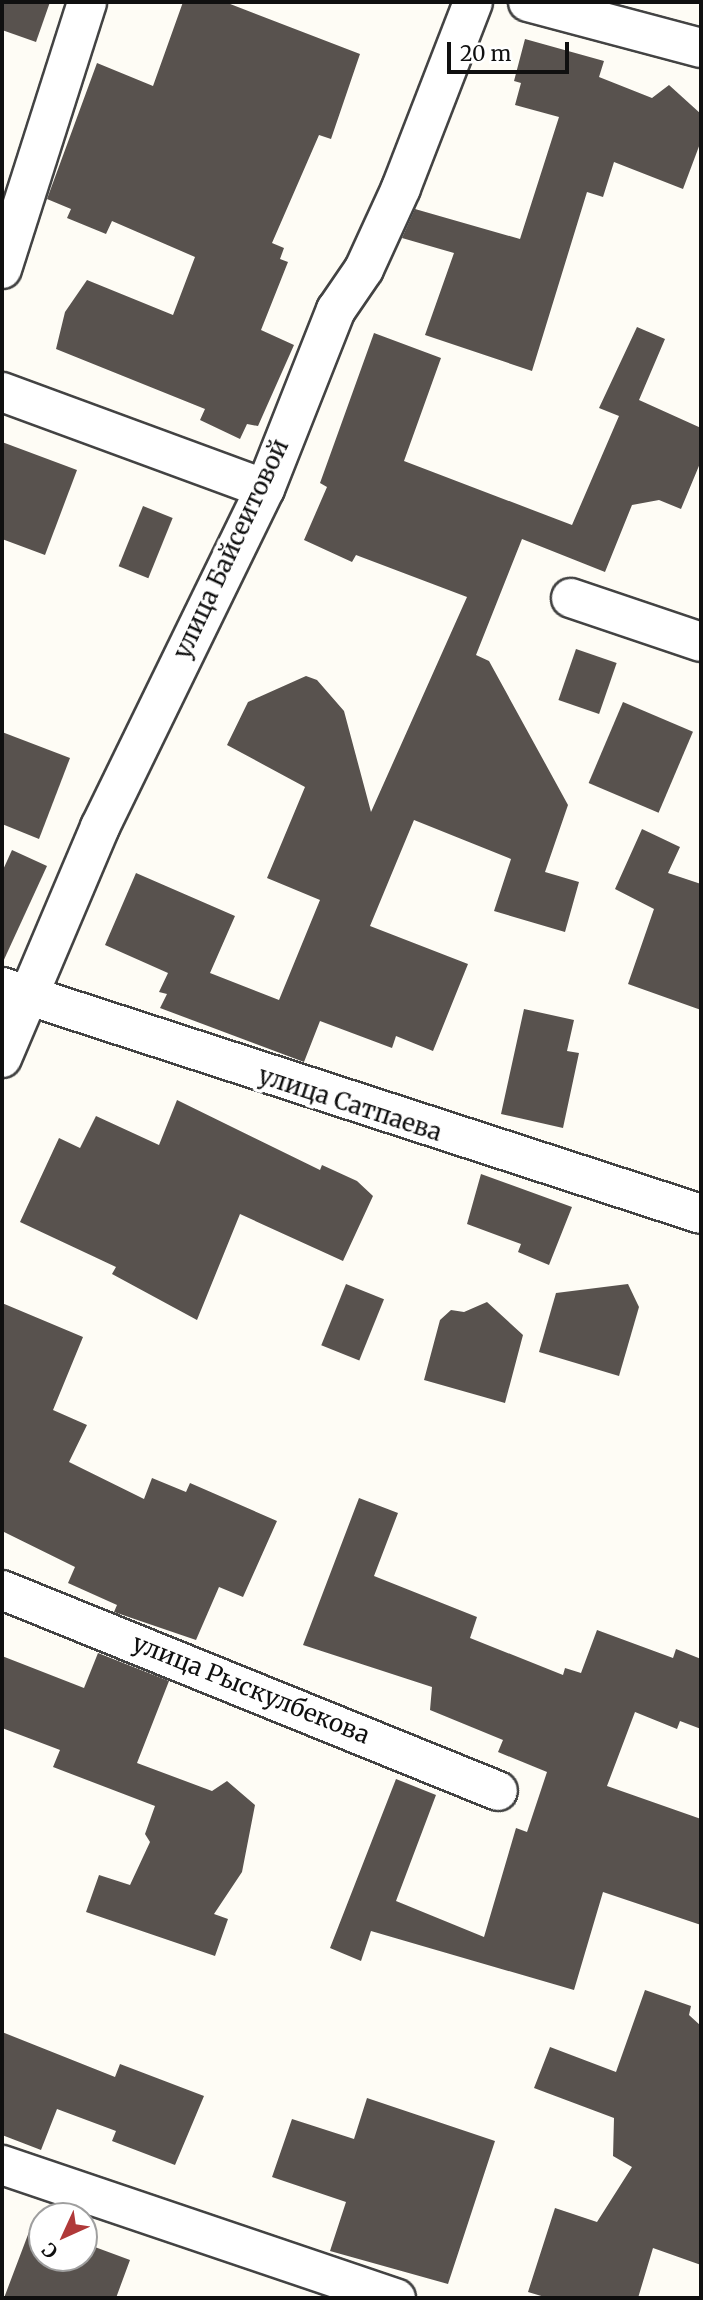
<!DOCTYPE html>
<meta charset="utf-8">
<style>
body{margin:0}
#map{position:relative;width:703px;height:2300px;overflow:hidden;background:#fefcf5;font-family:Merriweather,serif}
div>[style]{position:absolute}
.building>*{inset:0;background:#58524e;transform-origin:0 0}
.roads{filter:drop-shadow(2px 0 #434343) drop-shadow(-2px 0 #434343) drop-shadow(0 2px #434343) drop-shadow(0 -2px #434343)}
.minor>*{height:38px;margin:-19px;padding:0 19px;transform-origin:19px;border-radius:19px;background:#fff}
span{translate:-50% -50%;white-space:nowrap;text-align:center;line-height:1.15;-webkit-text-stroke:7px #fff;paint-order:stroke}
.street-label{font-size:24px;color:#101010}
.frame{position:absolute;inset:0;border:4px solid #101010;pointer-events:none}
.north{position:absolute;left:28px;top:2202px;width:70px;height:70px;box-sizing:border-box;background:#fff;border:2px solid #9f9f9f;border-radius:50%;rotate:225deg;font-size:19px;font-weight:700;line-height:28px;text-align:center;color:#101010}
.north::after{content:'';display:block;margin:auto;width:24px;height:32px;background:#b03939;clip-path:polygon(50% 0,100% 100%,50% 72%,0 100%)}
.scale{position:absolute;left:447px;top:42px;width:122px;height:32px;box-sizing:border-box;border:4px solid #101010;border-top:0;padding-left:9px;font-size:21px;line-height:24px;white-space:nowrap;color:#101010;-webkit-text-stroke:5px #fff;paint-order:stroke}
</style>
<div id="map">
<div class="building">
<i style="clip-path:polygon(2px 2px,50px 2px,36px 42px,2px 30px)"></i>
<i style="clip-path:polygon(183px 2px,225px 2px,360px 54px,331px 139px,319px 135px,272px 243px,284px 248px,280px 259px,288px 262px,261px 330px,294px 345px,258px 426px,247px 424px,240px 439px,200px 420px,205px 409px,56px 349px,65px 312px,87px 280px,173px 315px,195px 257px,112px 221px,106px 234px,67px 218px,71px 209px,47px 199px,97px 63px,153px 86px)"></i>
<i style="clip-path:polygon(525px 39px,604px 61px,599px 77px,652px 98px,669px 85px,701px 114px,701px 141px,683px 189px,614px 162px,603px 197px,587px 192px,532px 371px,425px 335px,454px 253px,402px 238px,415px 209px,520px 239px,559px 117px,515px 105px,521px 83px,514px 81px)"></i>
<i style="clip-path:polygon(637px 327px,665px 339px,639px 400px,701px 428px,701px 461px,681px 509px,659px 500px,632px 505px,605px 572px,522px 539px,476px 655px,489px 661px,568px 805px,545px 872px,579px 882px,565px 932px,494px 911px,511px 859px,414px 820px,370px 926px,468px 964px,433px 1051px,396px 1036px,392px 1048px,320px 1021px,304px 1062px,160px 1008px,167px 994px,159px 992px,168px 973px,105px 945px,136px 873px,235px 916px,210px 973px,279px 1000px,320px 900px,267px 878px,305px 787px,227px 745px,248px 702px,306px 676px,317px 680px,344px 711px,371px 812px,467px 597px,356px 555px,352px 562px,304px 540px,327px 487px,320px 483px,374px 333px,441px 358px,404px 461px,572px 525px,619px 416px,599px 408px)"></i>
<i style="clip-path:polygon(2px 442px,77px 470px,45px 555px,2px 539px)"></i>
<i style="left:143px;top:506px;width:32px;height:65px;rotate:22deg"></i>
<i style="left:576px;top:649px;width:43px;height:54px;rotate:19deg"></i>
<i style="left:623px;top:702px;width:76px;height:88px;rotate:23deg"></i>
<i style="clip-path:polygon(2px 732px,70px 758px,39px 839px,2px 824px)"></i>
<i style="clip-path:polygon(642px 829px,680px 847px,668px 873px,701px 884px,701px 1010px,628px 984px,654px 909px,615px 889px)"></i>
<i style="clip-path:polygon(12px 850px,47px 866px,2px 964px,2px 872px)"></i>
<i style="clip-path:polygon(524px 1009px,574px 1020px,567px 1051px,579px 1053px,563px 1128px,501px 1114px)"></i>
<i style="clip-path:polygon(177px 1100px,320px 1170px,322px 1165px,357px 1181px,373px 1196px,343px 1261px,240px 1214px,197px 1320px,112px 1274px,116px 1267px,20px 1222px,59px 1138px,80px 1148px,96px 1116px,159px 1145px)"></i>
<i style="clip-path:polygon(481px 1174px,572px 1207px,549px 1265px,518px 1252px,521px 1244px,467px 1224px)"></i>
<i style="left:346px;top:1284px;width:41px;height:66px;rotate:22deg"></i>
<i style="clip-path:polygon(628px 1284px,639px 1307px,619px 1376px,539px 1352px,556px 1293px)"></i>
<i style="clip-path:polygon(487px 1302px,523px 1335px,505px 1403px,424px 1380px,440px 1320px,451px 1310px,464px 1312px)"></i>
<i style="clip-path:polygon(2px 1303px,83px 1337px,53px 1410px,87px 1425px,69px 1462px,144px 1499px,152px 1478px,186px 1492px,190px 1483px,277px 1521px,243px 1597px,219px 1587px,196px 1640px,114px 1612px,117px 1605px,68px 1583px,75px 1567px,2px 1531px)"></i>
<i style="clip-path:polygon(359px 1498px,398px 1513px,374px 1576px,477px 1617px,470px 1638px,563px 1675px,565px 1668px,581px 1673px,597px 1630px,673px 1658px,676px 1649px,701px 1659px,701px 1729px,680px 1721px,677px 1729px,635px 1712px,607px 1786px,701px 1819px,701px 1925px,603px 1892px,574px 1990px,371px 1931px,361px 1961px,330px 1948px,396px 1779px,436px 1795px,396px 1901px,484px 1937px,516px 1828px,527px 1832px,547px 1772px,498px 1752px,503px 1740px,430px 1710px,432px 1687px,303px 1645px)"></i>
<i style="clip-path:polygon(98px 1653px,169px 1681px,137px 1763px,212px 1791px,227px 1781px,255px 1805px,242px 1872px,214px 1914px,228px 1919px,215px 1956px,86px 1912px,99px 1875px,130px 1885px,150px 1842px,145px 1834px,155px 1806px,53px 1767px,60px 1750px,2px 1728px,2px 1656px,84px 1688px)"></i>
<i style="clip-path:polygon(645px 1990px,691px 2006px,689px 2015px,701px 2026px,701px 2265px,653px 2248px,638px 2298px,548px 2298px,528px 2292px,555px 2208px,597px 2222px,632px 2167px,613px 2156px,614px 2118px,534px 2088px,550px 2047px,616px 2072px)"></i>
<i style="clip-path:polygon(2px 2032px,115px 2077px,120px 2064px,204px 2096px,175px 2165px,112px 2141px,116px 2131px,57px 2109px,41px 2150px,2px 2135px)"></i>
<i style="clip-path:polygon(367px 2098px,495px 2141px,448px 2284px,330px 2251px,346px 2202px,272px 2177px,292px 2119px,354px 2139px)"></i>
<i style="clip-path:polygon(32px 2224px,42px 2228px,42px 2258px,84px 2258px,84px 2243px,130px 2260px,116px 2298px,4px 2298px)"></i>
</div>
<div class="roads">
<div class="minor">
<i style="left:528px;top:2px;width:179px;rotate:14.9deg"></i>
<i style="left:2px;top:269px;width:280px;rotate:-72.3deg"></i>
<i style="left:2px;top:392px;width:280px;rotate:20.2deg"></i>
<i style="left:571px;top:598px;width:137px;rotate:18.7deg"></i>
<i style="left:2px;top:987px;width:735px;rotate:17.99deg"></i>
<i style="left:2px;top:1058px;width:251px;rotate:-67deg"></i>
<i style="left:100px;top:827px;width:376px;rotate:-64deg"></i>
<i style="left:265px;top:489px;width:193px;rotate:-68.4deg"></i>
<i style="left:336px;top:310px;width:50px;rotate:-55.7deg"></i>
<i style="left:364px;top:269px;width:89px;rotate:-65.4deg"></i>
<i style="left:401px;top:188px;width:199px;rotate:-68.8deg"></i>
<i style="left:2px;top:1590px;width:535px;rotate:22.06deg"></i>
<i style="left:2px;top:2165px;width:416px;rotate:18.7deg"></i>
</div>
</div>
<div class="street-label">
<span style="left:231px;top:549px;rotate:-65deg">улица Байсеитовой</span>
<span style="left:350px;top:1104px;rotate:18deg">улица Сатпаева</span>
<span style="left:251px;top:1689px;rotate:22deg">улица Рыскулбекова</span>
</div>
<div class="frame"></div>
<div class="north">С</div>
<div class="scale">20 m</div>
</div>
